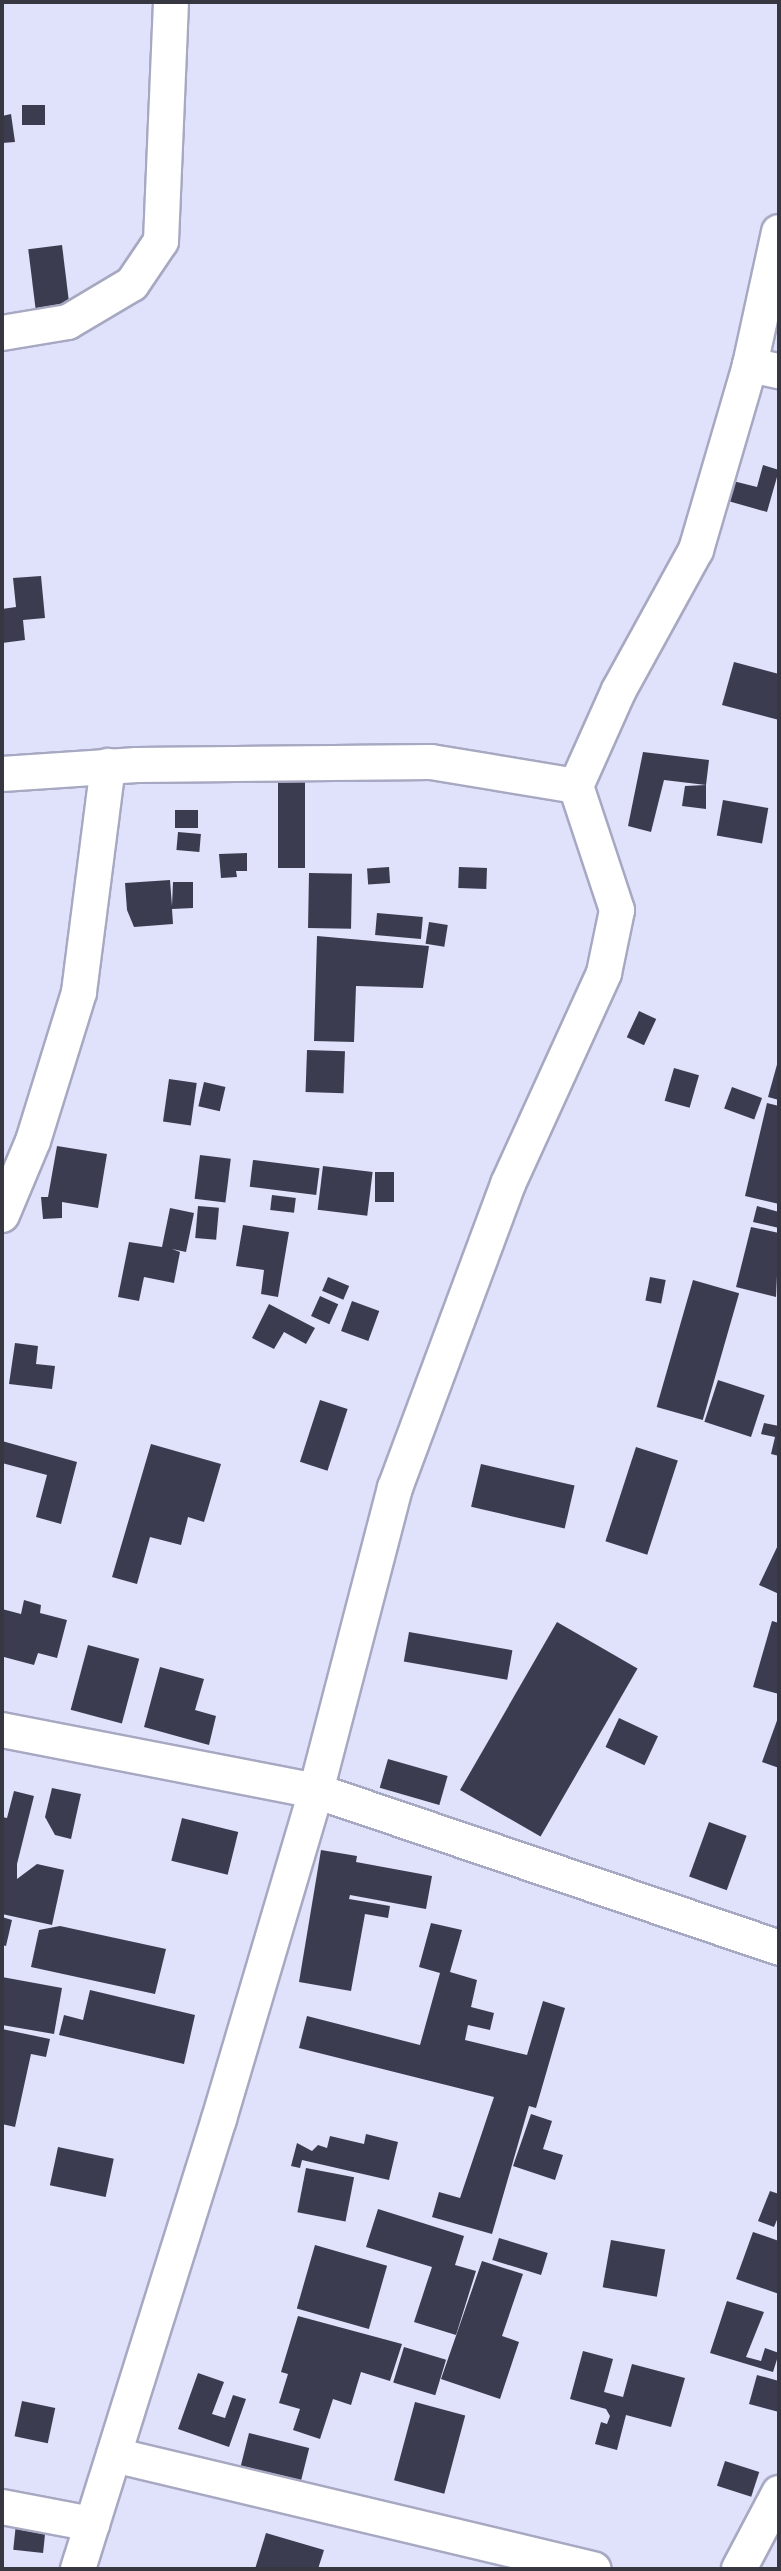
<!DOCTYPE html>
<style>
body{margin:0}
#map{position:relative;width:781px;height:2571px;overflow:hidden;background:#e0e1fb;font-family:Helvetica,sans-serif}
div>[style]{position:absolute}
.building>*{inset:0;background:#3c3c51;transform-origin:0 0}
.roads{filter:drop-shadow(2px 0 #a7a8c1) drop-shadow(-2px 0 #a7a8c1) drop-shadow(0 2px #a7a8c1) drop-shadow(0 -2px #a7a8c1)}
.street>*{height:34px;margin:-17px;padding:0 17px;transform-origin:17px;border-radius:17px;background:#fff}
span{translate:-50% -50%;white-space:nowrap;text-align:center;line-height:1.15;-webkit-text-stroke:8px #fff;paint-order:stroke}
.frame{position:absolute;inset:0;border:4px solid #363741;pointer-events:none}
</style>
<div id="map">
<div class="building">
<i style="left:22px;top:105px;width:23px;height:20px"></i>
<i style="clip-path:polygon(11px 114px,15px 142px,2px 143px,2px 116px)"></i>
<i style="left:62px;top:245px;width:63px;height:34px;rotate:83deg"></i>
<i style="clip-path:polygon(763px 465px,779px 470px,767px 512px,728px 501px,733px 481px,757px 487px)"></i>
<i style="clip-path:polygon(41px 576px,45px 618px,23px 620px,25px 640px,2px 643px,2px 609px,16px 607px,13px 578px)"></i>
<i style="clip-path:polygon(734px 662px,779px 674px,779px 720px,722px 705px)"></i>
<i style="clip-path:polygon(643px 752px,709px 760px,706px 785px,664px 780px,651px 832px,628px 826px)"></i>
<i style="left:278px;top:780px;width:27px;height:88px"></i>
<i style="clip-path:polygon(706px 785px,706px 809px,682px 806px,685px 786px)"></i>
<i style="left:723px;top:800px;width:46px;height:36px;rotate:10deg"></i>
<i style="left:198px;top:810px;width:18px;height:23px;rotate:90deg"></i>
<i style="left:178px;top:832px;width:23px;height:18px;rotate:5deg"></i>
<i style="clip-path:polygon(247px 853px,247px 871px,236px 871px,237px 877px,221px 878px,219px 854px)"></i>
<i style="left:389px;top:867px;width:16px;height:22px;rotate:86deg"></i>
<i style="left:459px;top:867px;width:28px;height:21px;rotate:2deg"></i>
<i style="left:309px;top:873px;width:43px;height:55px;rotate:1deg"></i>
<i style="clip-path:polygon(170px 880px,172px 906px,173px 882px,193px 882px,193px 908px,172px 909px,173px 924px,134px 927px,127px 910px,125px 883px)"></i>
<i style="left:377px;top:913px;width:46px;height:22px;rotate:5deg"></i>
<i style="left:429px;top:922px;width:19px;height:22px;rotate:9deg"></i>
<i style="clip-path:polygon(317px 936px,429px 946px,423px 988px,356px 986px,354px 1042px,314px 1041px)"></i>
<i style="left:639px;top:1011px;width:19px;height:29px;rotate:25deg"></i>
<i style="left:307px;top:1050px;width:38px;height:42px;rotate:2deg"></i>
<i style="clip-path:polygon(778px 1061px,779px 1061px,779px 1100px,768px 1097px)"></i>
<i style="left:674px;top:1068px;width:26px;height:34px;rotate:16deg"></i>
<i style="left:169px;top:1079px;width:28px;height:43px;rotate:8deg"></i>
<i style="left:204px;top:1082px;width:22px;height:25px;rotate:13deg"></i>
<i style="left:732px;top:1087px;width:32px;height:23px;rotate:20deg"></i>
<i style="clip-path:polygon(767px 1103px,779px 1106px,779px 1204px,745px 1196px)"></i>
<i style="clip-path:polygon(57px 1146px,107px 1154px,98px 1208px,62px 1202px,62px 1218px,43px 1219px,41px 1197px,48px 1197px)"></i>
<i style="left:200px;top:1155px;width:31px;height:44px;rotate:7deg"></i>
<i style="left:253px;top:1160px;width:67px;height:27px;rotate:7deg"></i>
<i style="left:323px;top:1166px;width:50px;height:44px;rotate:7deg"></i>
<i style="left:375px;top:1172px;width:19px;height:30px"></i>
<i style="left:272px;top:1195px;width:24px;height:15px;rotate:7deg"></i>
<i style="left:198px;top:1206px;width:21px;height:32px;rotate:5deg"></i>
<i style="clip-path:polygon(757px 1206px,779px 1212px,779px 1228px,753px 1222px)"></i>
<i style="clip-path:polygon(170px 1208px,194px 1213px,186px 1252px,172px 1249px,180px 1252px,174px 1283px,144px 1277px,139px 1301px,118px 1297px,129px 1242px,162px 1247px)"></i>
<i style="clip-path:polygon(243px 1225px,289px 1232px,278px 1297px,261px 1294px,264px 1270px,236px 1266px)"></i>
<i style="clip-path:polygon(751px 1227px,779px 1233px,776px 1297px,736px 1287px)"></i>
<i style="left:328px;top:1277px;width:23px;height:15px;rotate:23deg"></i>
<i style="left:650px;top:1277px;width:16px;height:24px;rotate:11deg"></i>
<i style="left:693px;top:1280px;width:48px;height:132px;rotate:16deg"></i>
<i style="left:320px;top:1296px;width:20px;height:22px;rotate:24deg"></i>
<i style="left:352px;top:1301px;width:29px;height:32px;rotate:20deg"></i>
<i style="clip-path:polygon(269px 1304px,315px 1328px,306px 1344px,284px 1332px,274px 1349px,252px 1338px)"></i>
<i style="clip-path:polygon(15px 1343px,38px 1346px,36px 1364px,55px 1366px,52px 1389px,9px 1384px)"></i>
<i style="left:718px;top:1380px;width:49px;height:44px;rotate:18deg"></i>
<i style="left:320px;top:1400px;width:29px;height:65px;rotate:18deg"></i>
<i style="clip-path:polygon(764px 1423px,779px 1426px,779px 1456px,771px 1454px,775px 1437px,761px 1434px)"></i>
<i style="clip-path:polygon(2px 1441px,77px 1462px,61px 1524px,36px 1517px,47px 1475px,2px 1463px)"></i>
<i style="clip-path:polygon(151px 1444px,221px 1464px,204px 1522px,188px 1517px,181px 1545px,150px 1537px,137px 1584px,112px 1577px)"></i>
<i style="left:636px;top:1447px;width:44px;height:99px;rotate:18deg"></i>
<i style="left:481px;top:1464px;width:96px;height:44px;rotate:13deg"></i>
<i style="clip-path:polygon(779px 1543px,779px 1594px,759px 1585px)"></i>
<i style="clip-path:polygon(24px 1600px,41px 1605px,40px 1613px,67px 1620px,57px 1658px,38px 1653px,34px 1665px,4px 1657px,2px 1609px,21px 1614px)"></i>
<i style="clip-path:polygon(772px 1621px,779px 1623px,779px 1694px,753px 1687px)"></i>
<i style="left:557px;top:1622px;width:93px;height:194px;rotate:30deg"></i>
<i style="left:409px;top:1632px;width:105px;height:30px;rotate:10deg"></i>
<i style="left:88px;top:1645px;width:53px;height:67px;rotate:15deg"></i>
<i style="clip-path:polygon(160px 1667px,204px 1679px,195px 1710px,216px 1716px,209px 1745px,144px 1727px)"></i>
<i style="clip-path:polygon(779px 1715px,779px 1768px,762px 1762px)"></i>
<i style="left:619px;top:1718px;width:43px;height:32px;rotate:25deg"></i>
<i style="left:388px;top:1759px;width:62px;height:30px;rotate:16deg"></i>
<i style="clip-path:polygon(52px 1788px,81px 1794px,71px 1839px,55px 1835px,45px 1817px)"></i>
<i style="clip-path:polygon(14px 1791px,34px 1796px,17px 1864px,17px 1879px,37px 1864px,64px 1870px,52px 1925px,2px 1914px,2px 1817px,7px 1818px)"></i>
<i style="left:182px;top:1818px;width:58px;height:44px;rotate:14deg"></i>
<i style="left:709px;top:1822px;width:40px;height:58px;rotate:20deg"></i>
<i style="clip-path:polygon(321px 1850px,357px 1856px,356px 1862px,432px 1876px,426px 1909px,350px 1895px,349px 1899px,390px 1906px,388px 1918px,365px 1914px,351px 1991px,299px 1982px)"></i>
<i style="clip-path:polygon(2px 1917px,12px 1920px,6px 1946px,2px 1945px)"></i>
<i style="clip-path:polygon(431px 1923px,462px 1930px,450px 1972px,477px 1980px,471px 2007px,494px 2013px,490px 2030px,468px 2025px,465px 2040px,527px 2055px,543px 2001px,565px 2008px,536px 2108px,529px 2106px,492px 2234px,432px 2217px,439px 2192px,460px 2198px,494px 2097px,299px 2048px,307px 2016px,420px 2045px,440px 1973px,419px 1967px)"></i>
<i style="clip-path:polygon(60px 1926px,166px 1949px,155px 1994px,31px 1967px,39px 1930px)"></i>
<i style="clip-path:polygon(2px 1977px,62px 1988px,54px 2034px,2px 2025px)"></i>
<i style="clip-path:polygon(90px 1990px,195px 2015px,184px 2064px,59px 2035px,64px 2015px,83px 2020px)"></i>
<i style="clip-path:polygon(2px 2029px,50px 2039px,46px 2057px,31px 2054px,15px 2127px,2px 2124px)"></i>
<i style="clip-path:polygon(531px 2114px,552px 2121px,543px 2149px,563px 2155px,555px 2180px,513px 2166px)"></i>
<i style="clip-path:polygon(366px 2134px,398px 2142px,389px 2180px,302px 2160px,300px 2168px,291px 2166px,297px 2143px,312px 2151px,318px 2145px,327px 2148px,330px 2136px,364px 2144px)"></i>
<i style="left:58px;top:2147px;width:57px;height:39px;rotate:12deg"></i>
<i style="left:306px;top:2168px;width:49px;height:45px;rotate:11deg"></i>
<i style="clip-path:polygon(770px 2191px,779px 2194px,779px 2215px,774px 2227px,758px 2221px)"></i>
<i style="clip-path:polygon(378px 2209px,464px 2236px,455px 2265px,476px 2271px,456px 2335px,414px 2322px,432px 2267px,366px 2247px)"></i>
<i style="clip-path:polygon(753px 2232px,779px 2241px,779px 2294px,736px 2279px)"></i>
<i style="left:499px;top:2238px;width:51px;height:23px;rotate:17deg"></i>
<i style="left:611px;top:2240px;width:55px;height:48px;rotate:10deg"></i>
<i style="left:315px;top:2245px;width:75px;height:66px;rotate:16deg"></i>
<i style="clip-path:polygon(482px 2261px,523px 2274px,502px 2336px,519px 2342px,500px 2399px,441px 2379px)"></i>
<i style="clip-path:polygon(727px 2301px,764px 2312px,746px 2357px,761px 2361px,765px 2348px,779px 2353px,773px 2372px,710px 2353px)"></i>
<i style="clip-path:polygon(298px 2316px,402px 2344px,390px 2381px,361px 2372px,351px 2405px,333px 2399px,320px 2439px,293px 2430px,300px 2409px,279px 2403px,288px 2374px,281px 2372px)"></i>
<i style="left:404px;top:2347px;width:44px;height:37px;rotate:17deg"></i>
<i style="clip-path:polygon(583px 2351px,613px 2359px,604px 2392px,623px 2397px,632px 2364px,685px 2378px,671px 2427px,626px 2415px,617px 2450px,595px 2444px,601px 2422px,607px 2424px,610px 2416px,606px 2409px,570px 2399px)"></i>
<i style="clip-path:polygon(198px 2373px,224px 2382px,212px 2414px,225px 2418px,233px 2395px,246px 2399px,229px 2447px,178px 2429px)"></i>
<i style="clip-path:polygon(757px 2375px,779px 2381px,779px 2412px,749px 2404px)"></i>
<i style="left:22px;top:2401px;width:34px;height:36px;rotate:12deg"></i>
<i style="left:415px;top:2402px;width:52px;height:81px;rotate:15deg"></i>
<i style="left:249px;top:2433px;width:62px;height:34px;rotate:14deg"></i>
<i style="left:725px;top:2461px;width:36px;height:26px;rotate:18deg"></i>
<i style="left:17px;top:2514px;width:30px;height:36px;rotate:6deg"></i>
<i style="clip-path:polygon(266px 2533px,324px 2550px,318px 2569px,255px 2569px)"></i>
</div>
<div class="roads">
<div class="street">
<i style="left:2px;top:333px;width:67px;rotate:-9.5deg"></i>
<i style="left:68px;top:322px;width:74px;rotate:-30.7deg"></i>
<i style="left:132px;top:284px;width:52px;rotate:-56deg"></i>
<i style="left:161px;top:241px;width:239px;rotate:-87.6deg"></i>
<i style="left:750px;top:365px;width:30px;rotate:12deg"></i>
<i style="left:2px;top:774px;width:135px;rotate:-3.8deg"></i>
<i style="left:137px;top:765px;width:294px;rotate:-0.6deg"></i>
<i style="left:431px;top:762px;width:147px;rotate:9.4deg"></i>
<i style="left:2px;top:1215px;width:80px;rotate:-67.3deg"></i>
<i style="left:33px;top:1141px;width:156px;rotate:-72.8deg"></i>
<i style="left:79px;top:992px;width:228px;rotate:-82.7deg"></i>
<i style="left:2px;top:1730px;width:320px;rotate:11deg"></i>
<i style="left:316px;top:1791px;width:489px;rotate:18.7deg"></i>
<i style="left:114px;top:2455px;width:493px;rotate:13.4deg"></i>
<i style="left:2px;top:2507px;width:92px;rotate:10.7deg"></i>
<i style="left:78px;top:2569px;width:472px;rotate:-72.6deg"></i>
<i style="left:219px;top:2119px;width:342px;rotate:-73.5deg"></i>
<i style="left:316px;top:1791px;width:313px;rotate:-75.4deg"></i>
<i style="left:395px;top:1488px;width:324px;rotate:-69.6deg"></i>
<i style="left:508px;top:1184px;width:232px;rotate:-65.5deg"></i>
<i style="left:604px;top:973px;width:64px;rotate:-78.3deg"></i>
<i style="left:617px;top:910px;width:131px;rotate:-108.3deg"></i>
<i style="left:576px;top:786px;width:105px;rotate:-65.9deg"></i>
<i style="left:619px;top:690px;width:160px;rotate:-61.2deg"></i>
<i style="left:696px;top:550px;width:193px;rotate:-73.7deg"></i>
<i style="left:750px;top:365px;width:136px;rotate:-77.7deg"></i>
<i style="left:739px;top:2569px;width:86px;rotate:-62.2deg"></i>
</div>
</div>
<div class="frame"></div>
</div>
